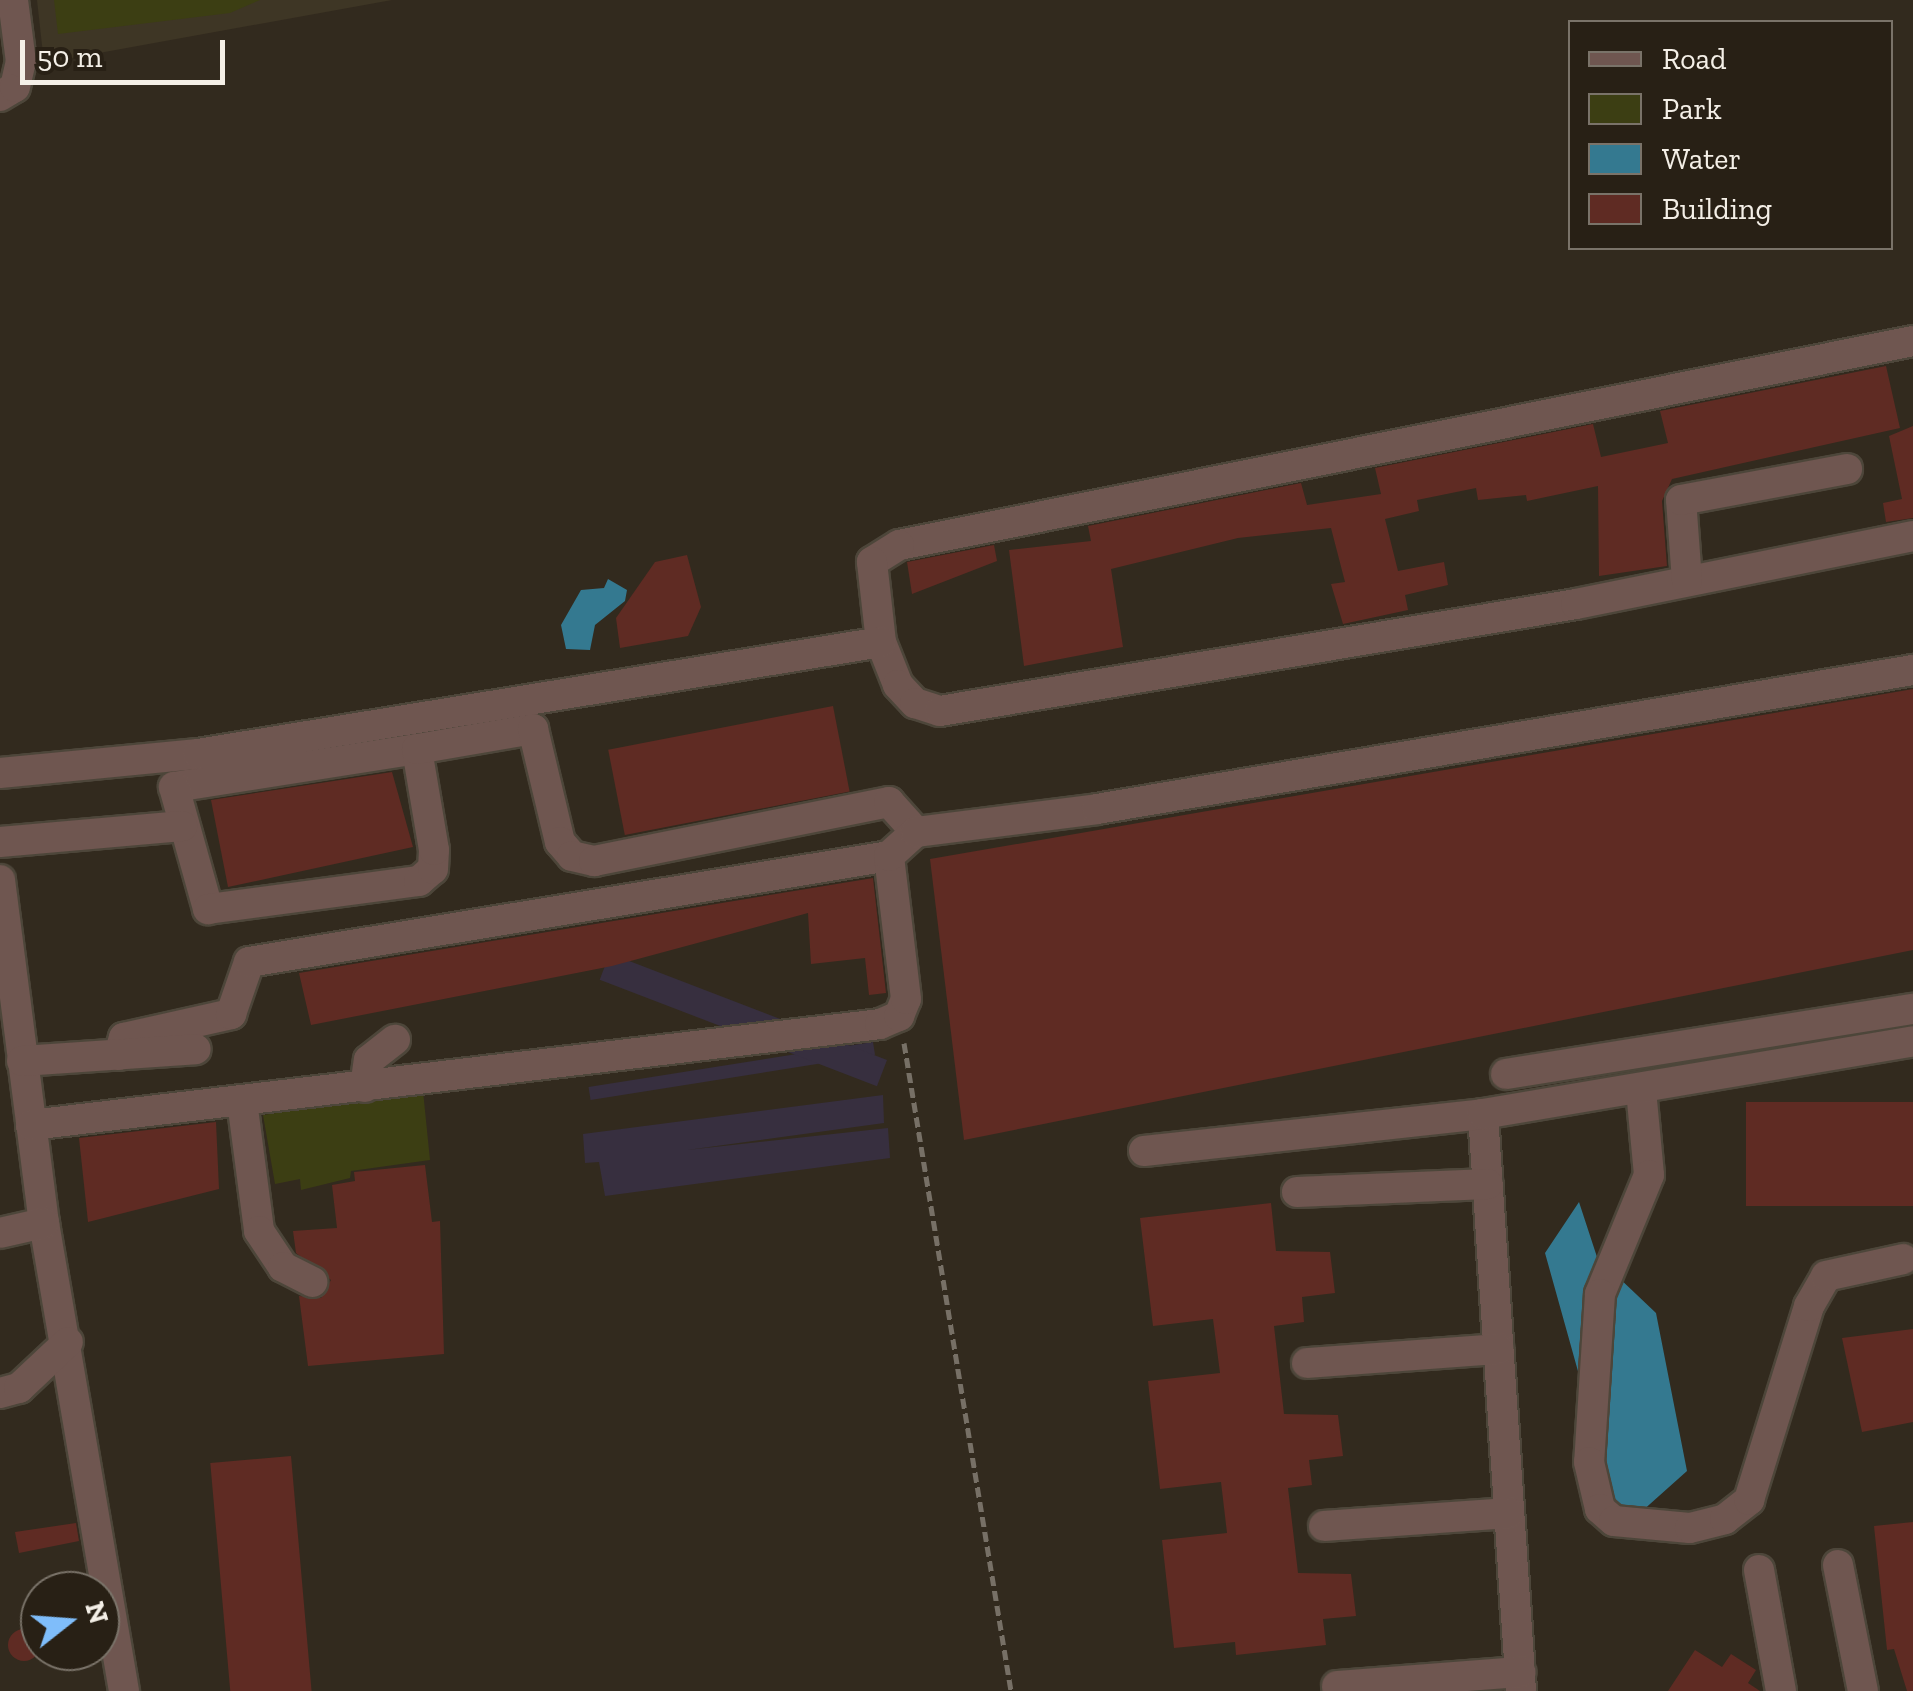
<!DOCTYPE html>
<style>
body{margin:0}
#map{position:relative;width:1913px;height:1691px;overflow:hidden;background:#322a1e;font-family:"Zilla Slab",serif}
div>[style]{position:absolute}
.commercial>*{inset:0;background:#3e3625}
.industrial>*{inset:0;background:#372f3f;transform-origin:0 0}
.green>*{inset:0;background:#3c3e13}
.water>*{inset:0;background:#347990}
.building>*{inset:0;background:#5f2b23;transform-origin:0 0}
.round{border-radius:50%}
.path>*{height:5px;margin-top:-2.5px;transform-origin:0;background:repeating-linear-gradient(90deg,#777066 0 10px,transparent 0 15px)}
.roads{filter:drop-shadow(2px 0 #4d463a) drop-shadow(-2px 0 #4d463a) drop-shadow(0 2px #4d463a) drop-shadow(0 -2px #4d463a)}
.minor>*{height:30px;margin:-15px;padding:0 15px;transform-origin:15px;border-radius:15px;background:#6f5650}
span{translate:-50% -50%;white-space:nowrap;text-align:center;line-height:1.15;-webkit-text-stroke:9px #282015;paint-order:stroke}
.legend{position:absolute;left:1568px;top:20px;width:325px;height:230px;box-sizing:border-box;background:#282015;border:2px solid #7a7369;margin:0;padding:12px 18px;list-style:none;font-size:30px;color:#f4efe7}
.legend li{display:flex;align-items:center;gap:20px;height:50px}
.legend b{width:50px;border:2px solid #7a7369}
.north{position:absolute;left:20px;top:1571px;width:100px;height:100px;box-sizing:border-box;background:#282015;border:2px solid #7a7369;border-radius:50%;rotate:73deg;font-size:28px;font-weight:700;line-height:40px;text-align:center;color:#f4efe7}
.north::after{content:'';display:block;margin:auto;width:35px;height:45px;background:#7fbdfa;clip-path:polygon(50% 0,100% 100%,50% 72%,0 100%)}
.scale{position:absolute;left:20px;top:40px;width:205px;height:45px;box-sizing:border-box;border:5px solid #f4efe7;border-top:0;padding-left:12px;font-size:30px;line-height:35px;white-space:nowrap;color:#f4efe7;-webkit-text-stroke:8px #282015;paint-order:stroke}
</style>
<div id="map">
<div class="commercial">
<i style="clip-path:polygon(37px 0,392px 0,44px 63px)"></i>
</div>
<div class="industrial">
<i style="left:873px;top:1042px;width:13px;height:288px;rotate:81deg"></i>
<i style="left:887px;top:1060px;width:28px;height:297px;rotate:111deg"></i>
<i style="clip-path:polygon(883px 1095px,884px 1123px,687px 1150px,888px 1128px,890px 1158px,605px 1196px,599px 1162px,585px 1163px,583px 1134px)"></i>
</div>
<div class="green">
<i style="clip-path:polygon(54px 0,260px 0,230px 13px,58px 34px)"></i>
<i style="clip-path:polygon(423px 1091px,430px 1160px,351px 1171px,350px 1178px,301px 1190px,300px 1179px,275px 1184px,263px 1115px)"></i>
</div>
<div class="water">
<i style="clip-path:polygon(608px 579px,627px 590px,625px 601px,595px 625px,590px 650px,566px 649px,561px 625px,581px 590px,604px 588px)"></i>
<i style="clip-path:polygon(1579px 1202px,1597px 1257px,1656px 1313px,1687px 1471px,1622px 1529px,1545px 1253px)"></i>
</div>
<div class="building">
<i style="clip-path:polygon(1886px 366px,1900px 428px,1672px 479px,1662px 501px,1667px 566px,1599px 576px,1598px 486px,1527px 501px,1526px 495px,1478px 500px,1476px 488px,1417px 500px,1419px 511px,1385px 519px,1398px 571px,1444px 562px,1448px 585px,1405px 595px,1408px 610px,1343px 624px,1331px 584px,1345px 582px,1331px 528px,1238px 538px,1111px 569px,1123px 647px,1024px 666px,1009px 550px,1091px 541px,1088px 526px,1301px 483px,1307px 505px,1381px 494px,1375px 468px,1593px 424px,1601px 457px,1668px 443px,1660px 411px)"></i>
<i style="clip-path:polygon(1913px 426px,1913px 518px,1886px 522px,1883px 503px,1902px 499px,1889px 436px)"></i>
<i style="clip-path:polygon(994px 545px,997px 561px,912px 594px,907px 562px)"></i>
<i style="clip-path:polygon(687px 555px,701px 607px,688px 636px,620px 648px,616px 618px,655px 562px)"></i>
<i style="clip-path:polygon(1913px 689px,1913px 950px,964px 1140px,930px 859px)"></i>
<i style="left:833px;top:706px;width:87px;height:229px;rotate:79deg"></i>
<i style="clip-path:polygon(392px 772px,413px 847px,228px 887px,211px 800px)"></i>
<i style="clip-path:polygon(873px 878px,886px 993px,869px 995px,865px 958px,811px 964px,808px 913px,612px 966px,311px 1025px,299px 973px)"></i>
<i style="left:1913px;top:1102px;width:104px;height:167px;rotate:90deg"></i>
<i style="clip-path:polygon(216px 1122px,219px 1189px,88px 1222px,79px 1138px)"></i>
<i style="clip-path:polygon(425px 1165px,432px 1222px,440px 1221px,444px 1354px,308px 1366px,299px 1296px,321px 1298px,331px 1280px,296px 1253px,293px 1231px,337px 1228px,332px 1185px,355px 1181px,354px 1172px)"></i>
<i style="clip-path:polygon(1271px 1203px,1276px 1251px,1330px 1252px,1335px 1293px,1302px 1297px,1304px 1322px,1274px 1326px,1284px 1414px,1338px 1415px,1343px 1456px,1309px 1460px,1312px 1485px,1288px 1488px,1298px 1573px,1351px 1574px,1356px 1616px,1323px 1619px,1326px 1645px,1236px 1655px,1235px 1642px,1174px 1648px,1162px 1540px,1227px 1533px,1221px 1482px,1160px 1489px,1148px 1381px,1220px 1373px,1213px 1319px,1153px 1326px,1140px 1218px)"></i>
<i style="clip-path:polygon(1913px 1329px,1913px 1422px,1862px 1432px,1842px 1338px)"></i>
<i style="left:291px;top:1456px;width:236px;height:81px;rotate:85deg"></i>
<i style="clip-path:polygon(1913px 1522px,1913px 1691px,1907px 1691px,1894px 1649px,1887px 1650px,1874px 1526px)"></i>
<i style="clip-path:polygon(76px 1523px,79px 1541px,19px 1553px,15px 1532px)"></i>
<i class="round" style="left:8px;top:1629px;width:32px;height:32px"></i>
<i style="clip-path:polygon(1695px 1650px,1722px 1667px,1731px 1654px,1756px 1670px,1748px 1683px,1760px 1691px,1668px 1691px)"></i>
</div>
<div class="path">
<i style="left:904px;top:1043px;width:657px;rotate:80.62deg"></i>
</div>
<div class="roads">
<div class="minor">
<i style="left:0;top:96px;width:17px;rotate:-31deg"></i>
<i style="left:15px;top:87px;width:26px;rotate:-77deg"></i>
<i style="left:21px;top:62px;width:63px;rotate:-97.4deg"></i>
<i style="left:1913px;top:341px;width:1034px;rotate:168.62deg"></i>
<i style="left:899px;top:545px;width:32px;rotate:148deg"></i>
<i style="left:872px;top:562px;width:81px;rotate:83.6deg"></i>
<i style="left:881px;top:642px;width:46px;rotate:68.4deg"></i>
<i style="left:898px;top:685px;width:25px;rotate:47deg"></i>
<i style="left:915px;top:703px;width:26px;rotate:18deg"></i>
<i style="left:940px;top:711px;width:645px;rotate:-9.55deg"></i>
<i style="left:1576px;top:604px;width:344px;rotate:-11.4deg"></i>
<i style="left:1687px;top:581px;width:81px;rotate:-94.2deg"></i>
<i style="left:1681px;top:500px;width:169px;rotate:-10.6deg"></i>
<i style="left:417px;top:749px;width:246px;rotate:171.1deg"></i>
<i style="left:174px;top:787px;width:127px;rotate:74.4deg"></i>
<i style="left:208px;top:909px;width:213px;rotate:-7.6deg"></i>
<i style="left:419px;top:881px;width:18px;rotate:-41deg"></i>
<i style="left:433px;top:869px;width:19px;rotate:-87deg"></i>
<i style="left:434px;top:850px;width:102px;rotate:-99.6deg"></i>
<i style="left:417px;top:749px;width:118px;rotate:-9.8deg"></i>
<i style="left:533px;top:729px;width:116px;rotate:76.6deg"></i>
<i style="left:560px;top:842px;width:18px;rotate:49deg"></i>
<i style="left:572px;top:856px;width:23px;rotate:13deg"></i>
<i style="left:594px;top:861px;width:301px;rotate:-11.3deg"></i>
<i style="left:889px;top:802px;width:40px;rotate:48deg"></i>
<i style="left:0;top:773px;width:199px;rotate:-5.5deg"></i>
<i style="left:198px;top:754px;width:692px;rotate:-9.31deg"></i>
<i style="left:0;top:842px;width:183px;rotate:-5deg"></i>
<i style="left:0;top:880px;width:346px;rotate:82.7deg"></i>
<i style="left:44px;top:1223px;width:475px;rotate:80.3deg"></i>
<i style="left:119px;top:1055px;width:18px;rotate:-74deg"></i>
<i style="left:124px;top:1038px;width:110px;rotate:-12.6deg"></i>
<i style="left:231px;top:1014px;width:55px;rotate:-70.9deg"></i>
<i style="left:249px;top:962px;width:649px;rotate:-9.4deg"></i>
<i style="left:22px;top:1061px;width:174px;rotate:-3.9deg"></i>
<i style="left:1506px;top:1074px;width:412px;rotate:-9.1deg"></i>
<i style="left:365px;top:1087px;width:27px;rotate:-82deg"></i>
<i style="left:369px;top:1060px;width:33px;rotate:-38deg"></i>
<i style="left:1641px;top:1090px;width:85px;rotate:84.6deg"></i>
<i style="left:1649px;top:1175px;width:129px;rotate:112.4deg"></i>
<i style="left:1600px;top:1294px;width:168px;rotate:93.7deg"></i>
<i style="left:1589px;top:1462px;width:48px;rotate:76.8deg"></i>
<i style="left:1600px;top:1509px;width:18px;rotate:41deg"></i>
<i style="left:1614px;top:1521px;width:76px;rotate:5.3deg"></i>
<i style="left:1690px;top:1528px;width:36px;rotate:-14deg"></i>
<i style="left:1725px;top:1519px;width:31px;rotate:-38deg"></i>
<i style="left:1749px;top:1500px;width:203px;rotate:-72.8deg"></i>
<i style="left:1809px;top:1306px;width:34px;rotate:-60deg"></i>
<i style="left:1826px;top:1276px;width:79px;rotate:-12.4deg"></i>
<i style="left:242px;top:1101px;width:131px;rotate:82.5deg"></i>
<i style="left:259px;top:1231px;width:43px;rotate:56.3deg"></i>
<i style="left:283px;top:1267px;width:33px;rotate:27deg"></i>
<i style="left:1483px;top:1114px;width:578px;rotate:86.23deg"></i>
<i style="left:31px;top:1125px;width:855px;rotate:-6.78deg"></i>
<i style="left:880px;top:1024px;width:21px;rotate:-23deg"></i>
<i style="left:899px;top:1016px;width:18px;rotate:-68deg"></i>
<i style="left:906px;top:999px;width:144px;rotate:-96.8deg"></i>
<i style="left:889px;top:856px;width:36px;rotate:-42deg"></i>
<i style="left:916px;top:832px;width:182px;rotate:-7.2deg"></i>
<i style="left:1097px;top:809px;width:828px;rotate:-9.67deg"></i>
<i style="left:1144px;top:1151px;width:341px;rotate:-6.2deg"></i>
<i style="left:1483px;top:1114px;width:436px;rotate:-9.6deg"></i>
<i style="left:1297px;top:1192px;width:191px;rotate:-2.4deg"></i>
<i style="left:0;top:1233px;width:45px;rotate:-12.8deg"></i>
<i style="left:1307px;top:1363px;width:192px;rotate:-4.2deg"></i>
<i style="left:0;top:1393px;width:20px;rotate:-15deg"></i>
<i style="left:19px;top:1388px;width:67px;rotate:-43.2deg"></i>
<i style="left:1324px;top:1526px;width:185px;rotate:-4deg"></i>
<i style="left:1838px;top:1565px;width:128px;rotate:78.8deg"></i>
<i style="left:1759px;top:1570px;width:123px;rotate:79.7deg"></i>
<i style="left:1337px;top:1686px;width:184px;rotate:-4.4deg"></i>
</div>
</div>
<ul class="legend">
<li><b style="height:12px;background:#6f5650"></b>Road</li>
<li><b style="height:28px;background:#3c3e13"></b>Park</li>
<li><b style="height:28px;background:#347990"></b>Water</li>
<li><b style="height:28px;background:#5f2b23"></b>Building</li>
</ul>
<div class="north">N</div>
<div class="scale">50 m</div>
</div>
